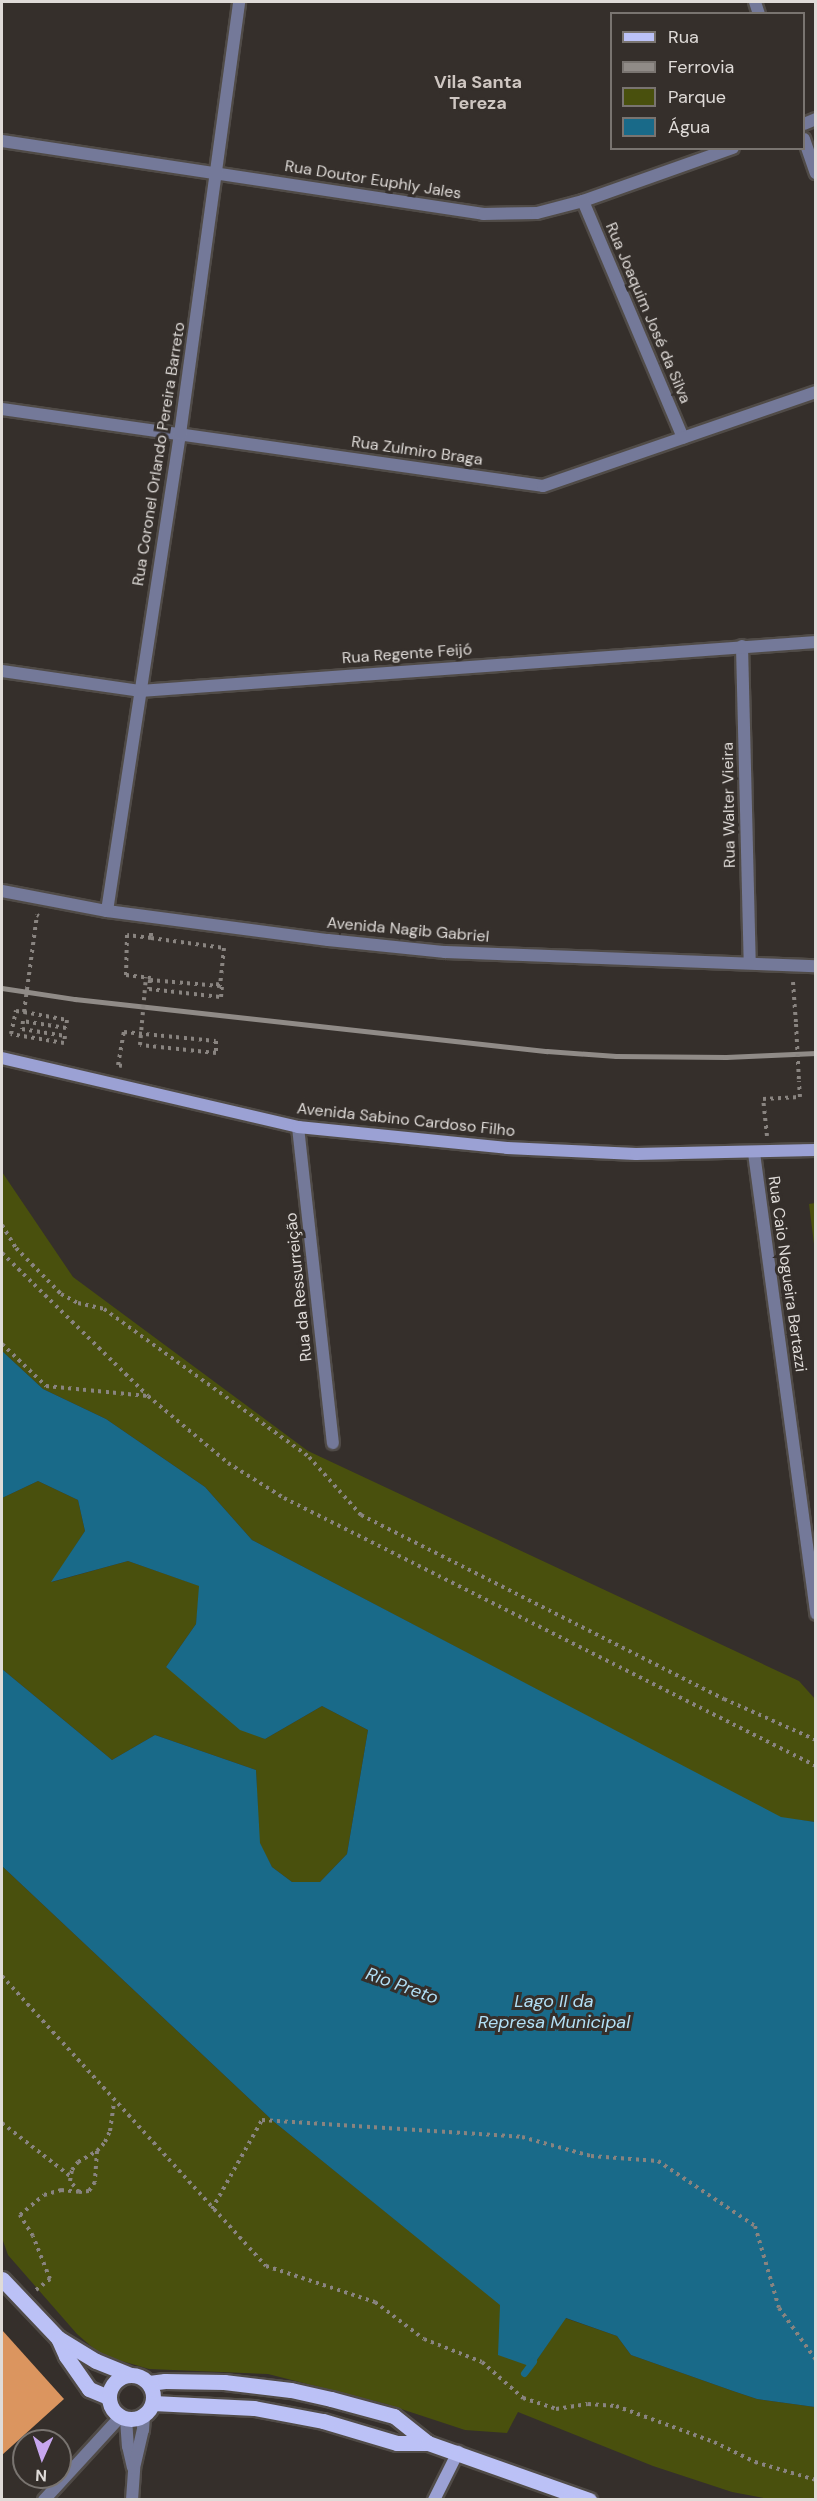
<!DOCTYPE html>
<meta charset="utf-8">
<style>
body{margin:0}
#map{position:relative;width:817px;height:2501px;overflow:hidden;background:#352f2b;font-family:"DM Sans",sans-serif}
div>[style]{position:absolute}
.green>*{inset:0;background:#49500d}
.water>*{inset:0;background:#196a89}
.stream>*{height:7px;margin:-3.5px;padding:0 3.5px;transform-origin:3.5px;border-radius:3.5px;background:#196a89}
.building>*{inset:0;background:#db955f}
.path>*{height:4px;margin-top:-2px;transform-origin:0;background:repeating-linear-gradient(90deg,#898480 0 3px,transparent 0 7.5px)}
.roads{filter:drop-shadow(2px 0 #504b47) drop-shadow(-2px 0 #504b47) drop-shadow(0 2px #504b47) drop-shadow(0 -2px #504b47)}
.street>*{height:12px;margin:-6px;padding:0 6px;transform-origin:6px;border-radius:6px;background:#747999}
.secondary>*{height:12px;margin:-6px;padding:0 6px;transform-origin:6px;border-radius:6px;background:#9ba1d4}
.primary>*{height:15px;margin:-7.5px;padding:0 7.5px;transform-origin:7.5px;border-radius:7.5px;background:#bbc1f6}
.primary>.ring{margin:-7.5px;padding:0;box-sizing:content-box;background:none;border:15px solid #bbc1f6;border-radius:50%}
.rail>*{height:4.5px;margin:-2.25px;padding:0 2.25px;transform-origin:2.25px;border-radius:2.25px;background:#908b87}
.path-bridge>*{height:4px;margin-top:-2px;transform-origin:0;background:repeating-linear-gradient(90deg,#898480 0 3px,transparent 0 7.5px)}
span{translate:-50% -50%;white-space:nowrap;text-align:center;line-height:1.15;-webkit-text-stroke:6px #352f2b;paint-order:stroke}
.street-label{font-size:16px;color:#dfdbd8}
.neighbourhood-label{font-size:18px;color:#cec6c1;font-weight:700}
.water-label{font-size:18px;color:#b2dff5;font-style:italic}
.frame{position:absolute;inset:0;border:3px solid #dfdbd8;pointer-events:none}
.legend{position:absolute;left:610px;top:12px;width:195px;height:138px;box-sizing:border-box;background:#352f2b;border:2px solid #797470;margin:0;padding:8px 10px;list-style:none;font-size:18px;color:#dfdbd8}
.legend li{display:flex;align-items:center;gap:12px;height:30px}
.legend b{width:30px;border:2px solid #797470}
.north{position:absolute;left:12px;top:2429px;width:60px;height:60px;box-sizing:border-box;background:#352f2b;border:2px solid #797470;border-radius:50%;rotate:183deg;font-size:16px;font-weight:700;line-height:24px;text-align:center;color:#dfdbd8}
.north::after{content:'';display:block;margin:auto;width:21px;height:27px;background:#c7a6ef;clip-path:polygon(50% 0,100% 100%,50% 72%,0 100%)}
</style>
<div id="map">
<div class="green">
<i style="clip-path:polygon(2px 1172px,73px 1277px,308px 1451px,799px 1681px,815px 1699px,815px 1822px,781px 1818px,252px 1540px,205px 1487px,106px 1419px,43px 1389px,2px 1351px)"></i>
<i style="clip-path:polygon(815px 1203px,816px 1203px,815px 1252px,809px 1204px)"></i>
<i style="clip-path:polygon(38px 1481px,78px 1500px,85px 1531px,52px 1582px,128px 1561px,200px 1586px,196px 1624px,166px 1667px,265px 1739px,322px 1706px,368px 1730px,347px 1854px,320px 1882px,292px 1882px,272px 1867px,259px 1843px,256px 1770px,155px 1735px,112px 1760px,2px 1669px,2px 1498px)"></i>
<i style="clip-path:polygon(2px 1866px,273px 2121px,501px 2305px,532px 2367px,565px 2318px,617px 2336px,631px 2355px,733px 2391px,757px 2399px,815px 2407px,815px 2499px,769px 2499px,732px 2492px,653px 2466px,518px 2412px,507px 2433px,465px 2430px,386px 2404px,268px 2374px,149px 2369px,101px 2355px,77px 2334px,8px 2255px,2px 2238px)"></i>
</div>
<div class="water">
<i style="clip-path:polygon(2px 1351px,43px 1389px,106px 1419px,205px 1487px,252px 1540px,781px 1817px,815px 1822px,815px 2407px,757px 2399px,733px 2391px,631px 2355px,617px 2336px,566px 2318px,532px 2367px,498px 2355px,500px 2305px,273px 2121px,2px 1866px,2px 1669px,112px 1760px,155px 1735px,256px 1770px,260px 1843px,272px 1867px,292px 1882px,320px 1882px,347px 1854px,368px 1730px,322px 1706px,265px 1739px,240px 1730px,166px 1667px,196px 1624px,199px 1586px,128px 1561px,51px 1582px,85px 1531px,78px 1500px,38px 1481px,2px 1498px)"></i>
</div>
<div class="stream">
<i style="left:524px;top:2373px;width:15px;rotate:-53deg"></i>
</div>
<div class="building">
<i style="clip-path:polygon(2px 2330px,64px 2399px,2px 2455px)"></i>
</div>
<div class="path">
<i style="left:151px;top:933px;width:5px;rotate:90deg"></i>
<i style="left:151px;top:938px;width:74px;rotate:7.8deg"></i>
<i style="left:224px;top:948px;width:38px;rotate:96deg"></i>
<i style="left:220px;top:986px;width:70px;rotate:-175.1deg"></i>
<i style="left:150px;top:980px;width:9px;rotate:96deg"></i>
<i style="left:149px;top:989px;width:72px;rotate:6.3deg"></i>
<i style="left:221px;top:997px;width:12px;rotate:-85deg"></i>
<i style="left:151px;top:938px;width:24px;rotate:-173deg"></i>
<i style="left:127px;top:935px;width:40px;rotate:91.4deg"></i>
<i style="left:126px;top:975px;width:25px;rotate:7deg"></i>
<i style="left:793px;top:982px;width:42px;rotate:85.9deg"></i>
<i style="left:24px;top:1012px;width:44px;rotate:10.5deg"></i>
<i style="left:67px;top:1020px;width:8px;rotate:97deg"></i>
<i style="left:66px;top:1028px;width:44px;rotate:-170.8deg"></i>
<i style="left:23px;top:1021px;width:8px;rotate:97deg"></i>
<i style="left:22px;top:1029px;width:44px;rotate:9.2deg"></i>
<i style="left:65px;top:1036px;width:7px;rotate:98deg"></i>
<i style="left:64px;top:1043px;width:54px;rotate:-170.4deg"></i>
<i style="left:11px;top:1034px;width:24px;rotate:-78deg"></i>
<i style="left:16px;top:1011px;width:8px;rotate:7deg"></i>
<i style="left:24px;top:1012px;width:98px;rotate:-82.4deg"></i>
<i style="left:37px;top:915px;width:2px;rotate:27deg"></i>
<i style="left:122px;top:1066px;width:4px;rotate:-166deg"></i>
<i style="left:118px;top:1065px;width:34px;rotate:-80deg"></i>
<i style="left:124px;top:1032px;width:92px;rotate:5.6deg"></i>
<i style="left:216px;top:1041px;width:12px;rotate:90deg"></i>
<i style="left:216px;top:1053px;width:76px;rotate:-174deg"></i>
<i style="left:767px;top:1136px;width:37px;rotate:-96deg"></i>
<i style="left:763px;top:1099px;width:37px;rotate:-3deg"></i>
<i style="left:800px;top:1097px;width:16px;rotate:-94deg"></i>
<i style="left:2px;top:1225px;width:27px;rotate:59deg"></i>
<i style="left:16px;top:1248px;width:64px;rotate:45.6deg"></i>
<i style="left:61px;top:1294px;width:19px;rotate:28deg"></i>
<i style="left:78px;top:1303px;width:27px;rotate:13deg"></i>
<i style="left:104px;top:1309px;width:253px;rotate:35.8deg"></i>
<i style="left:309px;top:1457px;width:78px;rotate:48.1deg"></i>
<i style="left:361px;top:1515px;width:407px;rotate:26.9deg"></i>
<i style="left:724px;top:1699px;width:101px;rotate:24deg"></i>
<i style="left:2px;top:1253px;width:204px;rotate:44.4deg"></i>
<i style="left:148px;top:1396px;width:104px;rotate:39.9deg"></i>
<i style="left:228px;top:1463px;width:66px;rotate:32deg"></i>
<i style="left:284px;top:1498px;width:596px;rotate:26.74deg"></i>
<i style="left:2px;top:1344px;width:61px;rotate:43.7deg"></i>
<i style="left:46px;top:1386px;width:102px;rotate:5.6deg"></i>
<i style="left:2px;top:1976px;width:392px;rotate:47.7deg"></i>
<i style="left:266px;top:2266px;width:115px;rotate:18.3deg"></i>
<i style="left:375px;top:2302px;width:61px;rotate:37.1deg"></i>
<i style="left:424px;top:2339px;width:62px;rotate:21.6deg"></i>
<i style="left:482px;top:2362px;width:55px;rotate:41.3deg"></i>
<i style="left:523px;top:2398px;width:35px;rotate:18deg"></i>
<i style="left:556px;top:2409px;width:32px;rotate:-9deg"></i>
<i style="left:588px;top:2404px;width:28px;rotate:4deg"></i>
<i style="left:616px;top:2406px;width:104px;rotate:20.2deg"></i>
<i style="left:714px;top:2442px;width:46px;rotate:26deg"></i>
<i style="left:755px;top:2462px;width:64px;rotate:16.4deg"></i>
<i style="left:2px;top:2123px;width:86px;rotate:37.9deg"></i>
<i style="left:97px;top:2151px;width:31px;rotate:94deg"></i>
<i style="left:95px;top:2182px;width:11px;rotate:124deg"></i>
<i style="left:89px;top:2191px;width:10px;rotate:174deg"></i>
<i style="left:79px;top:2192px;width:14px;rotate:-129deg"></i>
<i style="left:70px;top:2181px;width:11px;rotate:-80deg"></i>
<i style="left:72px;top:2170px;width:10px;rotate:-53deg"></i>
<i style="left:78px;top:2162px;width:22px;rotate:-30deg"></i>
<i style="left:97px;top:2151px;width:12px;rotate:-48deg"></i>
<i style="left:105px;top:2142px;width:12px;rotate:-66deg"></i>
<i style="left:110px;top:2131px;width:30px;rotate:-82deg"></i>
<i style="left:212px;top:2209px;width:102px;rotate:-60.7deg"></i>
<i style="left:262px;top:2120px;width:261px;rotate:3.7deg"></i>
<i style="left:522px;top:2137px;width:72px;rotate:15.4deg"></i>
<i style="left:591px;top:2156px;width:67px;rotate:4.3deg"></i>
<i style="left:658px;top:2161px;width:117px;rotate:33.8deg"></i>
<i style="left:755px;top:2226px;width:85px;rotate:73.7deg"></i>
<i style="left:779px;top:2308px;width:64px;rotate:54.6deg"></i>
<i style="left:36px;top:2290px;width:18px;rotate:-38deg"></i>
<i style="left:50px;top:2279px;width:46px;rotate:-111.6deg"></i>
<i style="left:33px;top:2236px;width:25px;rotate:-122deg"></i>
<i style="left:20px;top:2215px;width:31px;rotate:-40deg"></i>
<i style="left:44px;top:2195px;width:18px;rotate:-16deg"></i>
<i style="left:61px;top:2190px;width:18px;rotate:6deg"></i>
</div>
<div class="roads">
<div class="street">
<i style="left:755px;top:2px;width:13px;rotate:72deg"></i>
<i style="left:804px;top:124px;width:13px;rotate:-23deg"></i>
<i style="left:804px;top:139px;width:36px;rotate:71deg"></i>
<i style="left:2px;top:141px;width:487px;rotate:8.6deg"></i>
<i style="left:483px;top:214px;width:54px;rotate:-1.1deg"></i>
<i style="left:537px;top:213px;width:48px;rotate:-14.6deg"></i>
<i style="left:583px;top:201px;width:159px;rotate:-19.5deg"></i>
<i style="left:583px;top:201px;width:257px;rotate:67.1deg"></i>
<i style="left:2px;top:409px;width:546px;rotate:8.1deg"></i>
<i style="left:543px;top:486px;width:289px;rotate:-19deg"></i>
<i style="left:742px;top:646px;width:317px;rotate:88.6deg"></i>
<i style="left:2px;top:671px;width:139px;rotate:8.2deg"></i>
<i style="left:140px;top:691px;width:678px;rotate:-4.15deg"></i>
<i style="left:2px;top:891px;width:107px;rotate:10.8deg"></i>
<i style="left:107px;top:911px;width:223px;rotate:7.5deg"></i>
<i style="left:328px;top:940px;width:118px;rotate:5.9deg"></i>
<i style="left:445px;top:952px;width:371px;rotate:2.2deg"></i>
<i style="left:107px;top:911px;width:483px;rotate:-81.3deg"></i>
<i style="left:180px;top:434px;width:436px;rotate:-82.2deg"></i>
<i style="left:298px;top:1127px;width:318px;rotate:83.7deg"></i>
<i style="left:754px;top:1153px;width:465px;rotate:82.3deg"></i>
<i style="left:126px;top:2419px;width:27px;rotate:86deg"></i>
<i style="left:128px;top:2446px;width:22px;rotate:77deg"></i>
<i style="left:44px;top:2500px;width:113px;rotate:-47.5deg"></i>
<i style="left:132px;top:2500px;width:32px;rotate:-86deg"></i>
<i style="left:134px;top:2468px;width:39px;rotate:-77deg"></i>
<i style="left:143px;top:2430px;width:15px;rotate:-86deg"></i>
</div>
<div class="secondary">
<i style="left:2px;top:1058px;width:304px;rotate:13.1deg"></i>
<i style="left:298px;top:1127px;width:210px;rotate:5.7deg"></i>
<i style="left:507px;top:1148px;width:129px;rotate:2.7deg"></i>
<i style="left:636px;top:1154px;width:180px;rotate:-1.3deg"></i>
<i style="left:434px;top:2500px;width:54px;rotate:-63.4deg"></i>
</div>
<div class="primary">
<i style="left:2px;top:2279px;width:81px;rotate:46.5deg"></i>
<i style="left:58px;top:2338px;width:44px;rotate:31.2deg"></i>
<i style="left:96px;top:2361px;width:37px;rotate:22deg"></i>
<i style="left:58px;top:2338px;width:20px;rotate:66deg"></i>
<i style="left:66px;top:2356px;width:40px;rotate:55.1deg"></i>
<i style="left:89px;top:2389px;width:21px;rotate:23deg"></i>
<i class="ring" style="left:109px;top:2375px;width:29px;height:29px"></i>
<i style="left:149px;top:2383px;width:16px;rotate:-7deg"></i>
<i style="left:165px;top:2381px;width:59px;rotate:1deg"></i>
<i style="left:224px;top:2382px;width:67px;rotate:6.8deg"></i>
<i style="left:291px;top:2390px;width:41px;rotate:12.7deg"></i>
<i style="left:331px;top:2399px;width:65px;rotate:15.1deg"></i>
<i style="left:394px;top:2416px;width:43px;rotate:38.5deg"></i>
<i style="left:153px;top:2403px;width:101px;rotate:2.8deg"></i>
<i style="left:254px;top:2408px;width:70px;rotate:10.7deg"></i>
<i style="left:323px;top:2421px;width:77px;rotate:16.6deg"></i>
<i style="left:397px;top:2443px;width:31px"></i>
<i style="left:428px;top:2443px;width:171px;rotate:19.5deg"></i>
</div>
</div>
<div class="rail">
<i style="left:2px;top:988px;width:74px;rotate:8.6deg"></i>
<i style="left:75px;top:999px;width:475px;rotate:6.3deg"></i>
<i style="left:547px;top:1051px;width:69px;rotate:4.1deg"></i>
<i style="left:616px;top:1056px;width:110px;rotate:0.5deg"></i>
<i style="left:726px;top:1057px;width:90px;rotate:-2.5deg"></i>
</div>
<div class="path-bridge">
<i style="left:216px;top:984px;width:6px;rotate:9deg"></i>
<i style="left:796px;top:1024px;width:57px;rotate:87deg"></i>
<i style="left:140px;top:1045px;width:68px;rotate:-85deg"></i>
</div>
<div class="street-label">
<span style="left:373px;top:180px;rotate:9deg">Rua Doutor Euphly Jales</span>
<span style="left:648px;top:313px;rotate:67deg">Rua Joaquim José da Silva</span>
<span style="left:417px;top:451px;rotate:8deg">Rua Zulmiro Braga</span>
<span style="left:159px;top:454px;rotate:-81deg">Rua Coronel Orlando Pereira Barreto</span>
<span style="left:407px;top:654px;rotate:-4deg">Rua Regente Feijó</span>
<span style="left:729px;top:805px;rotate:-91deg">Rua Walter Vieira</span>
<span style="left:408px;top:930px;rotate:5deg">Avenida Nagib Gabriel</span>
<span style="left:406px;top:1120px;rotate:6deg">Avenida Sabino Cardoso Filho</span>
<span style="left:787px;top:1274px;rotate:82deg">Rua Caio Nogueira Bertazzi</span>
<span style="left:299px;top:1287px;rotate:-96deg">Rua da Ressurreição</span>
</div>
<div class="neighbourhood-label">
<span style="left:478px;top:93px">Vila Santa<br>Tereza</span>
</div>
<div class="water-label">
<span style="left:402px;top:1986px;rotate:20deg">Rio Preto</span>
<span style="left:554px;top:2012px">Lago II da<br>Represa Municipal</span>
</div>
<div class="frame"></div>
<ul class="legend">
<li><b style="height:8px;background:#bbc1f6"></b>Rua</li>
<li><b style="height:8px;background:#908b87"></b>Ferrovia</li>
<li><b style="height:16px;background:#49500d"></b>Parque</li>
<li><b style="height:16px;background:#196a89"></b>Água</li>
</ul>
<div class="north">N</div>
</div>
